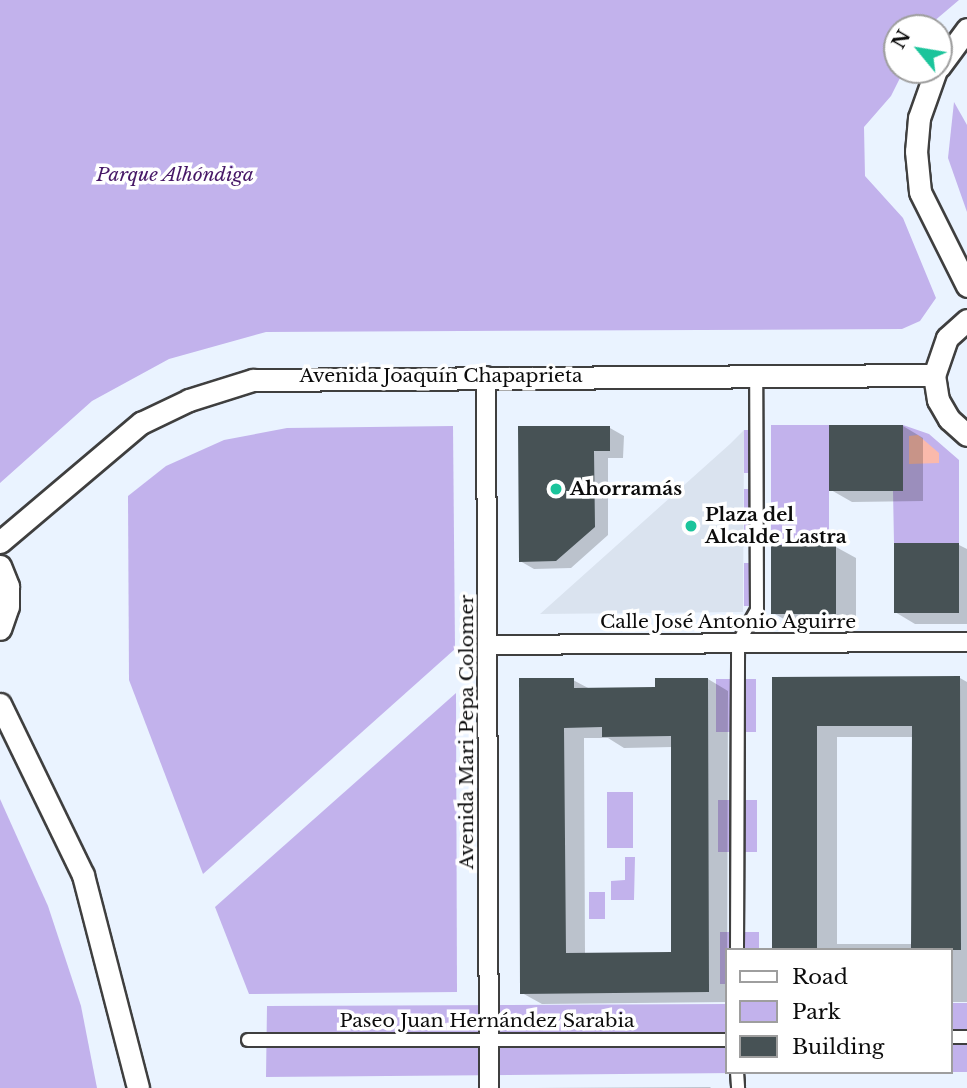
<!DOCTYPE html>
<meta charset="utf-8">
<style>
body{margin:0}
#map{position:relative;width:967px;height:1088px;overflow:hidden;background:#eaf3ff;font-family:"Libre Baskerville",serif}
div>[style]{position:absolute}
.green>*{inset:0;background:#c2b2ec;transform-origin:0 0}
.plaza>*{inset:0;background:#dae3ef}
.water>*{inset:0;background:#fab9ab}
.shadow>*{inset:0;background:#0003}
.building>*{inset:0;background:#475255;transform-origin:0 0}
.roads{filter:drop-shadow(2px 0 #3f3f3f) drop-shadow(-2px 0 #3f3f3f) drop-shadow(0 2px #3f3f3f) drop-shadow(0 -2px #3f3f3f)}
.pedestrian>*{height:12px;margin:-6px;padding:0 6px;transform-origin:6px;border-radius:6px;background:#fff}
.minor>*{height:18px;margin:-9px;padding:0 9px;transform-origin:9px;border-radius:9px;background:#fff}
.tertiary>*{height:21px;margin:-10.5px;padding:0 10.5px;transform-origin:10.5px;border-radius:10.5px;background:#fff}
.dots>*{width:19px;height:19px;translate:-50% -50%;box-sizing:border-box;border:4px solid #fff;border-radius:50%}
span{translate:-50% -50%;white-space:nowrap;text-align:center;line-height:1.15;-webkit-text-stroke:7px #fff;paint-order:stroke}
.park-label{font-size:19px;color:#471867;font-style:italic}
.street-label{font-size:19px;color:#0c0c0c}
.poi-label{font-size:19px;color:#0c0c0c;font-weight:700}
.left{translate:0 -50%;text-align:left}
.legend{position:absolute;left:725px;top:948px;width:228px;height:126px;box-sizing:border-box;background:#fff;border:2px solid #9e9e9e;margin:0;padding:9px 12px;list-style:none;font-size:21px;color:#0c0c0c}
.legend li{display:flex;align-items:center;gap:14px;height:35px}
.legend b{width:35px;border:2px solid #9e9e9e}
.north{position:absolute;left:883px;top:14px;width:70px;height:70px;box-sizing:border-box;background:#fff;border:2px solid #9e9e9e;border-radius:50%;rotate:300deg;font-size:19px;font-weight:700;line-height:28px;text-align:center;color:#0c0c0c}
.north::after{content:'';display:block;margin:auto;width:24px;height:32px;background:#1bc49b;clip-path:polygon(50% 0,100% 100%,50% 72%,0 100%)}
</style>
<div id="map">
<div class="green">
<i style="clip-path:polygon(0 0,959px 0,926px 28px,897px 28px,897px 70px,904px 70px,891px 96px,864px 127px,865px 176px,903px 218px,936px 298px,920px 321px,902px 329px,266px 332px,169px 359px,92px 401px,0 483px)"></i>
<i style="clip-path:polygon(954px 102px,967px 125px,967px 212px,948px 158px)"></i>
<i style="left:771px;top:425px;width:58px;height:120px"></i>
<i style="clip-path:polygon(903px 425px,929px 434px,959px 460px,959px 543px,894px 543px,893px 491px,903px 490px)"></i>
<i style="clip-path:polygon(453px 426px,455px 649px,203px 874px,129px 680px,128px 496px,166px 466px,224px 440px,287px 428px)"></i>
<i style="left:744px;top:430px;width:12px;height:43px"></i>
<i style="left:744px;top:489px;width:12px;height:57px"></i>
<i style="left:744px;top:563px;width:13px;height:43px"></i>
<i style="left:716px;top:679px;width:40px;height:53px"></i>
<i style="clip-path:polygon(456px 693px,457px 992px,249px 994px,215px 907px)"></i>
<i style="left:607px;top:792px;width:26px;height:56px"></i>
<i style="clip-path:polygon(0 799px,48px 906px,81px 1006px,97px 1088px,0 1088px)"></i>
<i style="left:718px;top:800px;width:39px;height:52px"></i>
<i style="clip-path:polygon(625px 857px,635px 857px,634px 900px,611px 900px,611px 881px,625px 880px)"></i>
<i style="left:589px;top:892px;width:16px;height:27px"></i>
<i style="clip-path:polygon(720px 932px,759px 932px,759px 950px,727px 950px,727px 984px,720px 984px)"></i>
<i style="left:951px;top:1003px;width:16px;height:69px"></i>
<i style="clip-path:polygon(727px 1004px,727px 1072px,869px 1072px,266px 1077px,267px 1006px)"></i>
</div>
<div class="plaza">
<i style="clip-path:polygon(744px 430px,743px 612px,540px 614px,730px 444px)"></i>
</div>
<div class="water">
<i style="clip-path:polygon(918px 435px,939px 453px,939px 463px,909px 464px,909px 436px)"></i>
</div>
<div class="shadow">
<i style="clip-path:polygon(903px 426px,923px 438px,923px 501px,852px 502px,831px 490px)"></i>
<i style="clip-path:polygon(610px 428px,624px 436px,623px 458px,608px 458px,608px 535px,571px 568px,534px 569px,520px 561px)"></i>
<i style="clip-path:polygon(896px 544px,959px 545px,967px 549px,967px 624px,915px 624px,895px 612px)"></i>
<i style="clip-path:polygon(773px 546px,836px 547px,856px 558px,856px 624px,793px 624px,773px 613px)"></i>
<i style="clip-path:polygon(evenodd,960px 678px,967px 682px,967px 1002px,951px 1002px,951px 950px,774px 950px,773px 679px,960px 678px,837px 737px,913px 737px,913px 944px,837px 944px,837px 737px)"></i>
<i style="clip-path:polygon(evenodd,708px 679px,728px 691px,727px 1002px,542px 1004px,522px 993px,521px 680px,573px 680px,590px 689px,657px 689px,708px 679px,584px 738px,608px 738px,624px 748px,673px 747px,673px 953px,585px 954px,584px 738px)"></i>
<i style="clip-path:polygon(710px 1087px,711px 1088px,532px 1088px)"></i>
</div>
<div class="building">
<i style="left:829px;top:425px;width:74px;height:66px"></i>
<i style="clip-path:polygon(518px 426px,610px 426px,610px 451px,594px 451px,595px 527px,556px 561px,519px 562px)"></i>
<i style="left:894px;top:543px;width:65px;height:70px"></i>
<i style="left:771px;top:545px;width:65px;height:69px"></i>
<i style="clip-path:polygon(960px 676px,961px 950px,911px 950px,912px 726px,817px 726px,817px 950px,772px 950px,772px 677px)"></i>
<i style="clip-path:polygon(evenodd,519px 678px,574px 678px,574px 688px,655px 687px,655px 678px,708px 678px,709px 992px,520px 994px,519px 678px,602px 727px,602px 737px,671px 736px,671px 952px,566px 953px,564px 728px,602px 727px)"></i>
</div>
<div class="roads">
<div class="pedestrian">
<i style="left:737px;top:950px;width:307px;rotate:-89.8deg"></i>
<i style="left:738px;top:643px;width:38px;rotate:-60deg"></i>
<i style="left:757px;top:610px;width:235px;rotate:-90.2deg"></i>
<i style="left:951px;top:1037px;width:16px"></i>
<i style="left:248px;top:1040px;width:479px"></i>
<i style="left:737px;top:1072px;width:16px;rotate:86deg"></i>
</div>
<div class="minor">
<i style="left:486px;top:376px;width:712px;rotate:89.76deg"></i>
<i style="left:489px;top:645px;width:478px;rotate:-0.4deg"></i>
</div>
<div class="tertiary">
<i style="left:939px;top:67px;width:47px;rotate:-53.6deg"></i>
<i style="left:936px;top:70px;width:51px;rotate:109.5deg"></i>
<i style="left:919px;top:118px;width:33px;rotate:95deg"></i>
<i style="left:916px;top:151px;width:41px;rotate:84.4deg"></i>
<i style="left:920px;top:192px;width:105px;rotate:63.4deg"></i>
<i style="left:967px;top:320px;width:27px;rotate:138deg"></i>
<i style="left:947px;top:338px;width:39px;rotate:109deg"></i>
<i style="left:934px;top:375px;width:25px;rotate:81deg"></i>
<i style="left:938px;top:400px;width:22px;rotate:60deg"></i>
<i style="left:949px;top:419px;width:24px;rotate:42deg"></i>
<i style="left:0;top:542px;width:185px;rotate:-40.2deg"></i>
<i style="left:141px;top:423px;width:53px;rotate:-25.6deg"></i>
<i style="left:189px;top:400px;width:67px;rotate:-17.4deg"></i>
<i style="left:253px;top:380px;width:681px;rotate:-0.42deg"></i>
<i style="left:0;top:566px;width:22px;rotate:68deg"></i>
<i style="left:8px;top:586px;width:20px;rotate:90deg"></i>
<i style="left:8px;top:606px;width:24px;rotate:109deg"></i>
<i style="left:0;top:704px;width:190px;rotate:64.1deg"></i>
<i style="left:83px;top:875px;width:220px;rotate:75.5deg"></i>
</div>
</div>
<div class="dots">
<i style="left:556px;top:489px;background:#1bc49b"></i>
<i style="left:691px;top:526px;background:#1bc49b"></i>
</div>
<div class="park-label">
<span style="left:175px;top:175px">Parque Alhóndiga</span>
</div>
<div class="street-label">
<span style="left:441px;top:376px">Avenida Joaquín Chapaprieta</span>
<span style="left:728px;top:622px">Calle José Antonio Aguirre</span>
<span style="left:467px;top:732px;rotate:-90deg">Avenida Mari Pepa Colomer</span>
<span style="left:487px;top:1021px">Paseo Juan Hernández Sarabia</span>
</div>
<div class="poi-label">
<span class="left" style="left:570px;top:489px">Ahorramás</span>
<span class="left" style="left:705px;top:526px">Plaza del<br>Alcalde Lastra</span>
</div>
<ul class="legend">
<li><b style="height:9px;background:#fff"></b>Road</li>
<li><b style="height:19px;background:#c2b2ec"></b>Park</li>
<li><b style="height:19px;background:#475255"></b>Building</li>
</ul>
<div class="north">N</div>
</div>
